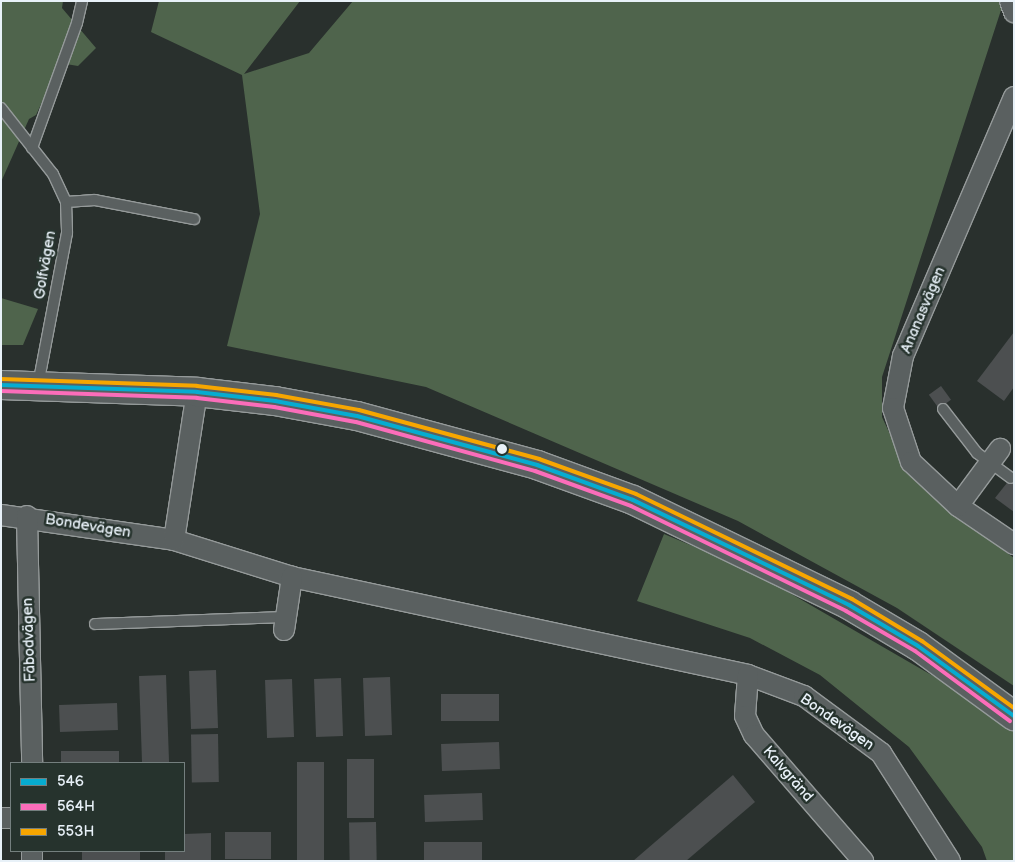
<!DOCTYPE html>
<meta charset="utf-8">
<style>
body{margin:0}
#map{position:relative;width:1015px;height:862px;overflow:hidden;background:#29302d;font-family:"Balsamiq Sans",sans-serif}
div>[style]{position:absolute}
.green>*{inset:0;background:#4f644c}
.building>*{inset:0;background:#4c4f50;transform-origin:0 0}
.roads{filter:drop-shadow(1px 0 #959a9a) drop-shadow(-1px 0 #959a9a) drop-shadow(0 1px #959a9a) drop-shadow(0 -1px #959a9a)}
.lane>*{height:10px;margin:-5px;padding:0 5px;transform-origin:5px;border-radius:5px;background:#5a6060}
.street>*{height:20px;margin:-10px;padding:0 10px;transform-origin:10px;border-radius:10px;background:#5a6060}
.secondary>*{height:28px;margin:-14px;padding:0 14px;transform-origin:14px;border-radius:14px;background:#5a6060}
.bus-1>*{height:4px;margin:-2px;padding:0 2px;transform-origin:2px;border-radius:2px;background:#06acd0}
.bus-2>*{height:4px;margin:-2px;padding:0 2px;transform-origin:2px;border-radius:2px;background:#fb6dba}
.bus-3>*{height:4px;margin:-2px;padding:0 2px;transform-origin:2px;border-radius:2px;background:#f7a600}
.dots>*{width:14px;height:14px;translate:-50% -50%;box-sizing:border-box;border:2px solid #26332d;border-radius:50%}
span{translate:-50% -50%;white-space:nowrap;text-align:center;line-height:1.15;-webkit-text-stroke:5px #26332d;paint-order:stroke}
.street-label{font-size:15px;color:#e8f1f8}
.frame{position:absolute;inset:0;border:2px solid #e8f1f8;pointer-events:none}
.legend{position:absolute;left:10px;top:762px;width:175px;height:90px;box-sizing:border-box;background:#26332d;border:1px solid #747f7e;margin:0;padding:6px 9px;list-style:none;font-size:15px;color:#e8f1f8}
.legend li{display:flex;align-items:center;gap:10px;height:25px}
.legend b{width:25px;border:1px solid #747f7e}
</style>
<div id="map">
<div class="green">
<i style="clip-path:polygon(1px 1px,63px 1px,62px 8px,96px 48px,78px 66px,60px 63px,36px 115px,29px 119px,1px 182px)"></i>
<i style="clip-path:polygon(159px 1px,300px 1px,244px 74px,309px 53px,353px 1px,999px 1px,1002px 7px,882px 377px,882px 417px,902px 460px,949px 510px,1014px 558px,1014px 686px,897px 608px,738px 521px,426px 387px,227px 346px,260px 214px,242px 75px,151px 32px)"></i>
<i style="clip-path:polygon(1px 298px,38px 309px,23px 345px,1px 345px)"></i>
<i style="clip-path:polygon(664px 534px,750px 570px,947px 684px,1014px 732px,1014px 861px,987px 861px,982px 847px,909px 747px,820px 675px,750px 638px,637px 601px)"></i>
</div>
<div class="building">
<i style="clip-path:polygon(1014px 332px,1014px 387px,1004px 401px,977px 381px)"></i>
<i style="left:941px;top:386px;width:17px;height:15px;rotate:54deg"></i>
<i style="clip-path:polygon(1014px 474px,1014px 512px,995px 498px)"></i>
<i style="left:216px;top:670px;width:58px;height:27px;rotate:88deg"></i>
<i style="left:166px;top:675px;width:88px;height:27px;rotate:88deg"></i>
<i style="left:390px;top:677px;width:58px;height:27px;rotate:88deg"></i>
<i style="left:341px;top:678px;width:58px;height:27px;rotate:88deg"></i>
<i style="left:292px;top:679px;width:58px;height:27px;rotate:88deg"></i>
<i style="left:499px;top:694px;width:27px;height:58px;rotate:90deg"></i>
<i style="left:117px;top:703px;width:27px;height:58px;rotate:88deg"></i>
<i style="left:218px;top:734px;width:48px;height:27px;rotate:89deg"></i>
<i style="left:499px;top:742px;width:27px;height:58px;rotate:88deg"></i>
<i style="left:61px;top:751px;width:58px;height:12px"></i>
<i style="left:347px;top:759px;width:27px;height:59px"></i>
<i style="left:297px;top:762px;width:27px;height:99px"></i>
<i style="clip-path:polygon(733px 775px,755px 802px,686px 861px,633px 861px)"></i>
<i style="left:482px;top:793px;width:27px;height:58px;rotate:88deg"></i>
<i style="left:376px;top:822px;width:39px;height:27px;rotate:89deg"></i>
<i style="left:225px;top:832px;width:46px;height:27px"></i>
<i style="clip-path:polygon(211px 833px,211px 860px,165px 861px,165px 851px,184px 851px,184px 834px)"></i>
<i style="left:424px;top:842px;width:58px;height:19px"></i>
<i style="left:82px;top:851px;width:58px;height:10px"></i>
</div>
<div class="roads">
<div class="lane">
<i style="left:1px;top:108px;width:84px;rotate:51.8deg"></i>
<i style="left:53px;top:174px;width:31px;rotate:65deg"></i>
<i style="left:66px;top:202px;width:31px;rotate:88deg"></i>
<i style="left:67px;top:233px;width:155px;rotate:100.8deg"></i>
<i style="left:32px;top:148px;width:133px;rotate:-70.2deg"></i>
<i style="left:77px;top:23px;width:23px;rotate:-77deg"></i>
<i style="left:66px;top:202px;width:29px;rotate:-4deg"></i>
<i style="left:95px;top:200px;width:101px;rotate:10.9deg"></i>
<i style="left:943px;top:409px;width:56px;rotate:52.3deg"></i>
<i style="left:977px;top:453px;width:42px;rotate:36.3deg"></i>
<i style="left:95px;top:624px;width:191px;rotate:-2.1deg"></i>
</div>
<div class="street">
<i style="left:1010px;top:1px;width:12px;rotate:70deg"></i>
<i style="left:1014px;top:97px;width:282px;rotate:113.2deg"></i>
<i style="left:903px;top:356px;width:53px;rotate:100.9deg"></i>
<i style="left:893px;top:408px;width:57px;rotate:71.6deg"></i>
<i style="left:911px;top:462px;width:64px;rotate:43.1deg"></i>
<i style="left:958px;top:506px;width:68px;rotate:34.2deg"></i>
<i style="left:958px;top:506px;width:71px;rotate:-53.6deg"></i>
<i style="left:1px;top:515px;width:175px;rotate:8.2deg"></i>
<i style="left:174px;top:540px;width:124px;rotate:17.4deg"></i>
<i style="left:292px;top:577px;width:466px;rotate:12.1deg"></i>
<i style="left:748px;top:675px;width:60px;rotate:20.6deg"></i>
<i style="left:804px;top:696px;width:96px;rotate:36.5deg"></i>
<i style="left:881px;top:753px;width:128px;rotate:57.4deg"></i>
<i style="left:27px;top:516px;width:247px;rotate:88.8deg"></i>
<i style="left:174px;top:540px;width:150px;rotate:-81.2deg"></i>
<i style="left:284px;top:630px;width:54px;rotate:-81.4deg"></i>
<i style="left:748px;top:675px;width:41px;rotate:94.2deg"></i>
<i style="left:745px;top:716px;width:21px;rotate:65deg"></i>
<i style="left:754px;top:735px;width:167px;rotate:49.1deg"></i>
<i style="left:1px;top:818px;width:10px"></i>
<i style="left:32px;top:861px;width:10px;rotate:-90deg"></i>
</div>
<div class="secondary">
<i style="left:1px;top:385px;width:196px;rotate:2deg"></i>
<i style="left:197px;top:392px;width:79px;rotate:6.6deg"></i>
<i style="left:275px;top:401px;width:83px;rotate:10.4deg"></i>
<i style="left:357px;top:416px;width:187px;rotate:15.2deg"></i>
<i style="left:537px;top:465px;width:102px;rotate:20deg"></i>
<i style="left:633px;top:500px;width:240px;rotate:25.9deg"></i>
<i style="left:849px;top:605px;width:80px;rotate:30.7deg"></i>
<i style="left:918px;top:646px;width:119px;rotate:36.1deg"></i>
</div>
</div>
<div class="bus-1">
<i style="left:1px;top:385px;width:196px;rotate:2deg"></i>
<i style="left:197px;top:392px;width:79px;rotate:6.6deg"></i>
<i style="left:275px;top:401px;width:83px;rotate:10.4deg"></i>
<i style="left:357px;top:416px;width:187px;rotate:15.2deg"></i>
<i style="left:537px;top:465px;width:102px;rotate:20deg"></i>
<i style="left:633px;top:500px;width:240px;rotate:25.9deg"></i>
<i style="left:849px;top:605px;width:80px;rotate:30.7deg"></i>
<i style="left:918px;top:646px;width:119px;rotate:36.1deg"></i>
</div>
<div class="bus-2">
<i style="left:1px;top:391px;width:196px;rotate:2deg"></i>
<i style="left:197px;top:398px;width:78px;rotate:6.7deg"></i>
<i style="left:274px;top:407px;width:83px;rotate:10.4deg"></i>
<i style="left:356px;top:422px;width:186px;rotate:15.3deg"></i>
<i style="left:535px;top:471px;width:102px;rotate:20deg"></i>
<i style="left:631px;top:506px;width:239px;rotate:26deg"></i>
<i style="left:846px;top:611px;width:80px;rotate:30.1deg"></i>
<i style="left:915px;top:651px;width:118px;rotate:36.4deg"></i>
</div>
<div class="bus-3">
<i style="left:1px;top:379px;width:196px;rotate:2deg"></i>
<i style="left:197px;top:386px;width:80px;rotate:6.5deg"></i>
<i style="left:276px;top:395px;width:84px;rotate:10.2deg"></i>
<i style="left:359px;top:410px;width:187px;rotate:15.2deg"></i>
<i style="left:539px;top:459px;width:103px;rotate:19.8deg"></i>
<i style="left:636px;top:494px;width:240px;rotate:25.9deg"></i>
<i style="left:852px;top:599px;width:82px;rotate:31deg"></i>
<i style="left:922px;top:641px;width:114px;rotate:36.1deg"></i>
</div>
<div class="dots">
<i style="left:502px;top:449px;background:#e8f1f8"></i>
</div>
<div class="street-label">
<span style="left:45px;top:265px;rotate:-80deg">Golfvägen</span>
<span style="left:923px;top:310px;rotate:-67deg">Ananasvägen</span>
<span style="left:88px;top:526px;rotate:9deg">Bondevägen</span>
<span style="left:29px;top:640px;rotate:-92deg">Fäbodvägen</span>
<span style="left:837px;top:722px;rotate:35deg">Bondevägen</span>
<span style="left:788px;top:774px;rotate:49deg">Kalvgränd</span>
</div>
<div class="frame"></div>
<ul class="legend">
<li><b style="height:6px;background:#06acd0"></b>546</li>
<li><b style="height:6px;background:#fb6dba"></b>564H</li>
<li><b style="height:6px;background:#f7a600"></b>553H</li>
</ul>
</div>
